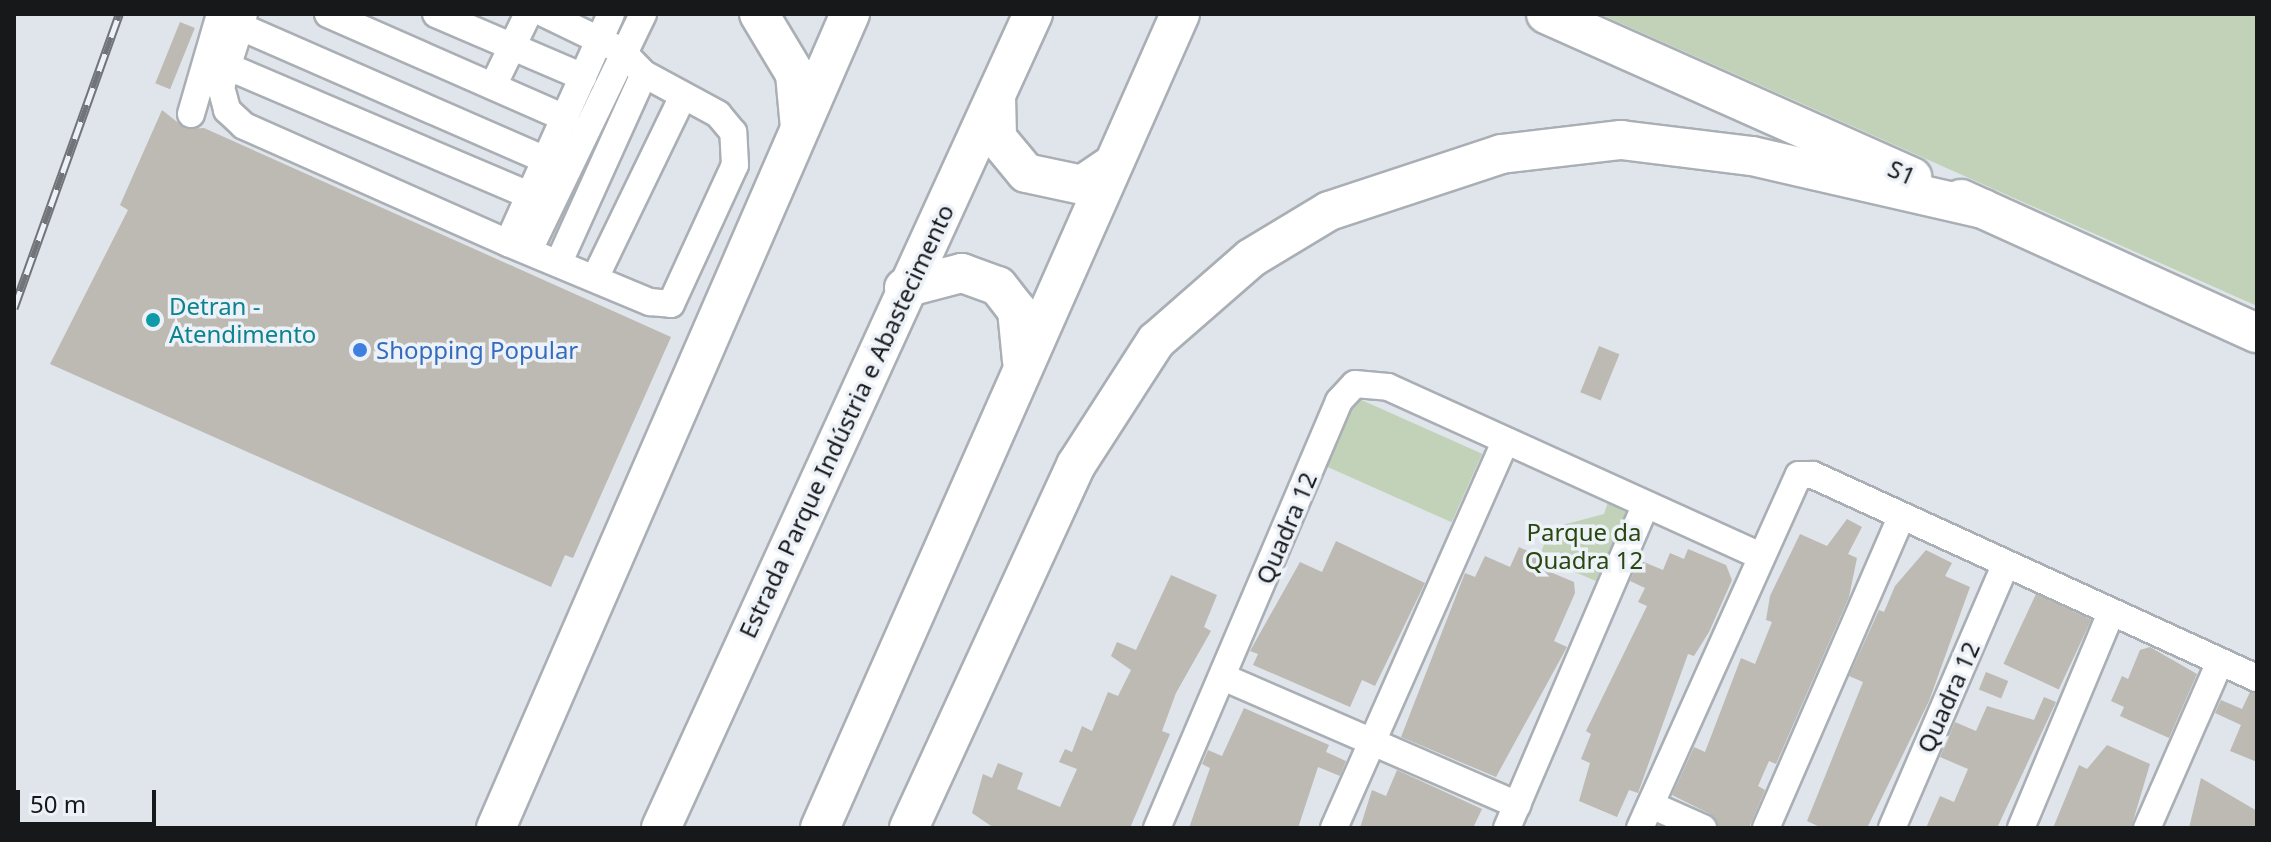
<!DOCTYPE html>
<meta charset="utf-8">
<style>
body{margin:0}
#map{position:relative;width:2271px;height:842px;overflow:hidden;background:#dfe5ea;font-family:"Noto Sans",sans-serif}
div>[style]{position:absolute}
.green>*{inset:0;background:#c2d2b8;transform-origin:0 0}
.building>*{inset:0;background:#bdb9b3;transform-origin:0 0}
.roads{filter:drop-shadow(2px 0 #a9afb4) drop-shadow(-2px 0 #a9afb4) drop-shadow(0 2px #a9afb4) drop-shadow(0 -2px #a9afb4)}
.minor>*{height:26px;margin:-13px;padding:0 13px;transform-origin:13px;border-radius:13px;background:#fff}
.highway>*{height:38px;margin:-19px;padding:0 19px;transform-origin:19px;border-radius:19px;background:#fff}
.rail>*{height:9px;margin-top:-4.5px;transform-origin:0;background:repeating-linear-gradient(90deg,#edf2f8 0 18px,#717478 0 36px);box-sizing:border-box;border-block:2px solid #717478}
.dots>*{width:22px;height:22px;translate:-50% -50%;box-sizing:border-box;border:4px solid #edf2f8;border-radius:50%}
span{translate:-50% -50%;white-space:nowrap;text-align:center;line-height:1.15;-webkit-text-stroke:7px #edf2f8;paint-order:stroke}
.street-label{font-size:24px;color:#16181a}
.culture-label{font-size:24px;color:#0d838f}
.left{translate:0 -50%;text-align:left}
.shop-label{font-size:24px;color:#366cbe}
.park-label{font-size:24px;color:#29470e}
.frame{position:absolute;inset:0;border:16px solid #16181a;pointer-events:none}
.scale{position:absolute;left:16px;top:790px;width:140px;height:36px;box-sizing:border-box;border:4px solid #16181a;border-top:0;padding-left:10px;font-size:24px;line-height:28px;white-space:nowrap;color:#16181a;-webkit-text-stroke:6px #edf2f8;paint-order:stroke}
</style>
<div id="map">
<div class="green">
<i style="clip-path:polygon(1600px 14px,2257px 14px,2257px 306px)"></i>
<i style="left:1357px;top:398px;width:137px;height:75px;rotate:24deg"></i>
<i style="clip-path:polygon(1608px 502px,1627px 513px,1596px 581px,1539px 557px,1551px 528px,1604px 514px)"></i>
</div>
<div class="building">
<i style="left:180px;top:22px;width:16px;height:66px;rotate:22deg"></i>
<i style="clip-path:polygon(162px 110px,186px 129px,204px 128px,671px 337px,573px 558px,565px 555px,551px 587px,50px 364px,128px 210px,120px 205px)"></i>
<i style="left:1599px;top:346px;width:22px;height:50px;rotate:22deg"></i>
<i style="clip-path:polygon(1847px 519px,1862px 527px,1848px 554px,1857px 558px,1849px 597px,1776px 764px,1769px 761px,1758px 786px,1765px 790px,1749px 828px,1719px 828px,1710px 814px,1672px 795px,1694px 747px,1705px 752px,1741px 658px,1755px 664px,1772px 622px,1766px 620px,1770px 596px,1800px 534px,1827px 546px)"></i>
<i style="clip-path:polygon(1336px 541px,1425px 583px,1375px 686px,1362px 680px,1350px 707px,1253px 665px,1258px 654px,1250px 651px,1300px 562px,1322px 572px)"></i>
<i style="clip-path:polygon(1519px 547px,1548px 560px,1543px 569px,1574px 582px,1575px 593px,1554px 641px,1567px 647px,1496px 777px,1401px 737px,1465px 573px,1475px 577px,1485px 556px,1510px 567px)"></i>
<i style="clip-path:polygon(1688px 549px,1726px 565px,1732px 580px,1709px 632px,1694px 656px,1688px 654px,1638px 793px,1629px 790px,1617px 817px,1579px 801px,1590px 763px,1581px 759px,1591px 734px,1586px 731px,1647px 606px,1638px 602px,1645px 588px,1630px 581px,1639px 560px,1663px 570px,1670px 553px,1684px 559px)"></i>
<i style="clip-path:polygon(1926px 550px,1952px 563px,1945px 576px,1970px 587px,1929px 701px,1867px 828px,1822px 828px,1807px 821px,1863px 682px,1849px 676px,1879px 610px,1884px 612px,1895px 586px)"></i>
<i style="clip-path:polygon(1171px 575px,1217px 595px,1204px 627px,1211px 631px,1176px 693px,1162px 731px,1170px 734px,1130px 828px,994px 828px,972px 813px,983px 774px,992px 778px,998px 763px,1023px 773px,1017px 789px,1060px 807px,1077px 769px,1059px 762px,1065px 749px,1072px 752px,1082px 726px,1092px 731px,1108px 692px,1118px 696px,1131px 670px,1111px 656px,1117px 642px,1136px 650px)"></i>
<i style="left:2036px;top:594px;width:61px;height:77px;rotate:25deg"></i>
<i style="clip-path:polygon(2150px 647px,2197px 674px,2169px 738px,2120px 716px,2124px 707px,2111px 701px,2122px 676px,2128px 679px,2140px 650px)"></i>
<i style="left:1986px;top:672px;width:24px;height:19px;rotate:22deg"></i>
<i style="clip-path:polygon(2250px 692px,2257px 694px,2257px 762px,2230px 751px,2241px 725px,2215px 713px,2221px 700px,2242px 709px)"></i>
<i style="clip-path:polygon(2044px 697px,2056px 702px,1997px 828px,1926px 828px,1940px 796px,1954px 802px,1968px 769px,1940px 757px,1955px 722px,1976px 731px,1987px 706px,2034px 720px)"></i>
<i style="clip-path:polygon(1244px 708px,1329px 745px,1326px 752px,1346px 761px,1340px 776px,1318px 767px,1298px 828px,1189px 828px,1210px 768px,1202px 764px,1208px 750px,1222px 756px)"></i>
<i style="clip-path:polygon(2107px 745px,2150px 764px,2131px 828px,2053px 828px,2079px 765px,2087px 769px)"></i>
<i style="clip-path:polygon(1397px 770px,1482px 809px,1473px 828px,1360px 828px,1372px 790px,1386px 796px)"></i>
<i style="clip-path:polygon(2201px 778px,2257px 811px,2257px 828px,2189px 828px)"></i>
</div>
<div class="roads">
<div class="minor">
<i style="left:244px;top:14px;width:77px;rotate:107.5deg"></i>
<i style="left:221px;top:87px;width:24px;rotate:75deg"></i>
<i style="left:227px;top:110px;width:23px;rotate:43deg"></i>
<i style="left:244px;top:126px;width:289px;rotate:23.9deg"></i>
<i style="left:508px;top:243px;width:154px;rotate:22.6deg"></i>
<i style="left:650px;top:302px;width:21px;rotate:5deg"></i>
<i style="left:671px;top:304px;width:153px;rotate:-65.3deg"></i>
<i style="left:735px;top:165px;width:33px;rotate:-93deg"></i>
<i style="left:733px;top:132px;width:23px;rotate:-130deg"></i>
<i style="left:718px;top:114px;width:84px;rotate:-151.6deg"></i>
<i style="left:644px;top:74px;width:32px;rotate:-134deg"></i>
<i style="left:622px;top:51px;width:85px;rotate:-154.3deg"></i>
<i style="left:328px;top:14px;width:259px;rotate:23.7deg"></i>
<i style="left:436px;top:14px;width:160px;rotate:23.2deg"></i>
<i style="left:239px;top:26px;width:335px;rotate:23.6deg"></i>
<i style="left:224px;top:65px;width:332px;rotate:23.1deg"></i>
<i style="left:493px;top:86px;width:80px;rotate:-64.1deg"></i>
<i style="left:191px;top:114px;width:104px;rotate:-73.8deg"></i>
<i style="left:508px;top:243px;width:251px;rotate:-65.8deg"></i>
<i style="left:529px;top:250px;width:262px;rotate:-64.2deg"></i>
<i style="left:559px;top:262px;width:206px;rotate:-65.7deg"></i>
<i style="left:595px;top:278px;width:202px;rotate:-64.2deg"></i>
<i style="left:1223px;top:677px;width:321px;rotate:23.5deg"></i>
<i style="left:1651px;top:805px;width:57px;rotate:23.9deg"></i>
<i style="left:1157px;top:828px;width:464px;rotate:-66.9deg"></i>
<i style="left:1339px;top:401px;width:23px;rotate:-47deg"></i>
<i style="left:1355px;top:384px;width:33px;rotate:5deg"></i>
<i style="left:1388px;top:387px;width:407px;rotate:24.4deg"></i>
<i style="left:1334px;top:828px;width:421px;rotate:-66.1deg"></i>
<i style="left:1507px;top:828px;width:350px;rotate:-66.8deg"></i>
<i style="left:1640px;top:828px;width:387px;rotate:-65.8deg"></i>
<i style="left:1799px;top:475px;width:14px"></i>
<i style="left:1813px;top:475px;width:488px;rotate:24.6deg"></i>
<i style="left:1766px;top:828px;width:338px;rotate:-66.5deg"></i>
<i style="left:1892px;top:828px;width:285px;rotate:-66.7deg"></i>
<i style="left:2021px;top:828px;width:233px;rotate:-67.3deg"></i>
<i style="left:2147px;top:828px;width:181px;rotate:-66.3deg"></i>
</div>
<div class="highway">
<i style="left:759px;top:14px;width:70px;rotate:59deg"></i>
<i style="left:795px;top:74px;width:54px;rotate:84.7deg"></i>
<i style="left:1546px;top:14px;width:401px;rotate:24deg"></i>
<i style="left:996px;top:96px;width:42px;rotate:88.6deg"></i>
<i style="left:997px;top:138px;width:45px;rotate:50.4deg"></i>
<i style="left:1026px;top:173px;width:57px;rotate:12.1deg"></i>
<i style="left:1082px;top:185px;width:37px;rotate:-34deg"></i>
<i style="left:1961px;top:199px;width:325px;rotate:24.4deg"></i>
<i style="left:904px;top:288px;width:60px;rotate:-14.5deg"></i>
<i style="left:962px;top:273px;width:38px;rotate:20deg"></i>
<i style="left:998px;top:286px;width:31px;rotate:52deg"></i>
<i style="left:1017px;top:310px;width:51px;rotate:84.4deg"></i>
<i style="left:496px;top:828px;width:888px;rotate:-66.5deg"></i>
<i style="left:661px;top:828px;width:895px;rotate:-65.44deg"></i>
<i style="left:820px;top:828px;width:890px;rotate:-66.14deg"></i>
<i style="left:909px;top:828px;width:400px;rotate:-65.3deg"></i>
<i style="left:1076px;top:465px;width:148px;rotate:-57.2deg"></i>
<i style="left:1156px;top:341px;width:126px;rotate:-41.1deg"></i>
<i style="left:1251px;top:258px;width:91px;rotate:-31.1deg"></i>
<i style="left:1329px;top:211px;width:181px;rotate:-18.3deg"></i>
<i style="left:1501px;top:154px;width:121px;rotate:-6.7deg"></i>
<i style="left:1621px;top:140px;width:132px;rotate:7deg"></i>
<i style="left:1752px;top:156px;width:238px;rotate:12.9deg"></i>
</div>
</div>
<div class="rail">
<i style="left:14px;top:308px;width:312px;rotate:-70.3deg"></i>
</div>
<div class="dots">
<i style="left:153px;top:320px;background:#0f9aa8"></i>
<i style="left:360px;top:350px;background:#3f7fe0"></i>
</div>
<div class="street-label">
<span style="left:1902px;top:172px;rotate:24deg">S1</span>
<span style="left:846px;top:421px;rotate:-65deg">Estrada Parque Indústria e Abastecimento</span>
<span style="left:1286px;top:528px;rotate:-67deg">Quadra 12</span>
<span style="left:1948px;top:697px;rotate:-66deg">Quadra 12</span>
</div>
<div class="culture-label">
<span class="left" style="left:169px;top:320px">Detran -<br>Atendimento</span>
</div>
<div class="shop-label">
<span class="left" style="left:376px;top:350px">Shopping Popular</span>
</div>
<div class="park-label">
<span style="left:1584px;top:546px">Parque da<br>Quadra 12</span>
</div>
<div class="frame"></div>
<div class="scale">50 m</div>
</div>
